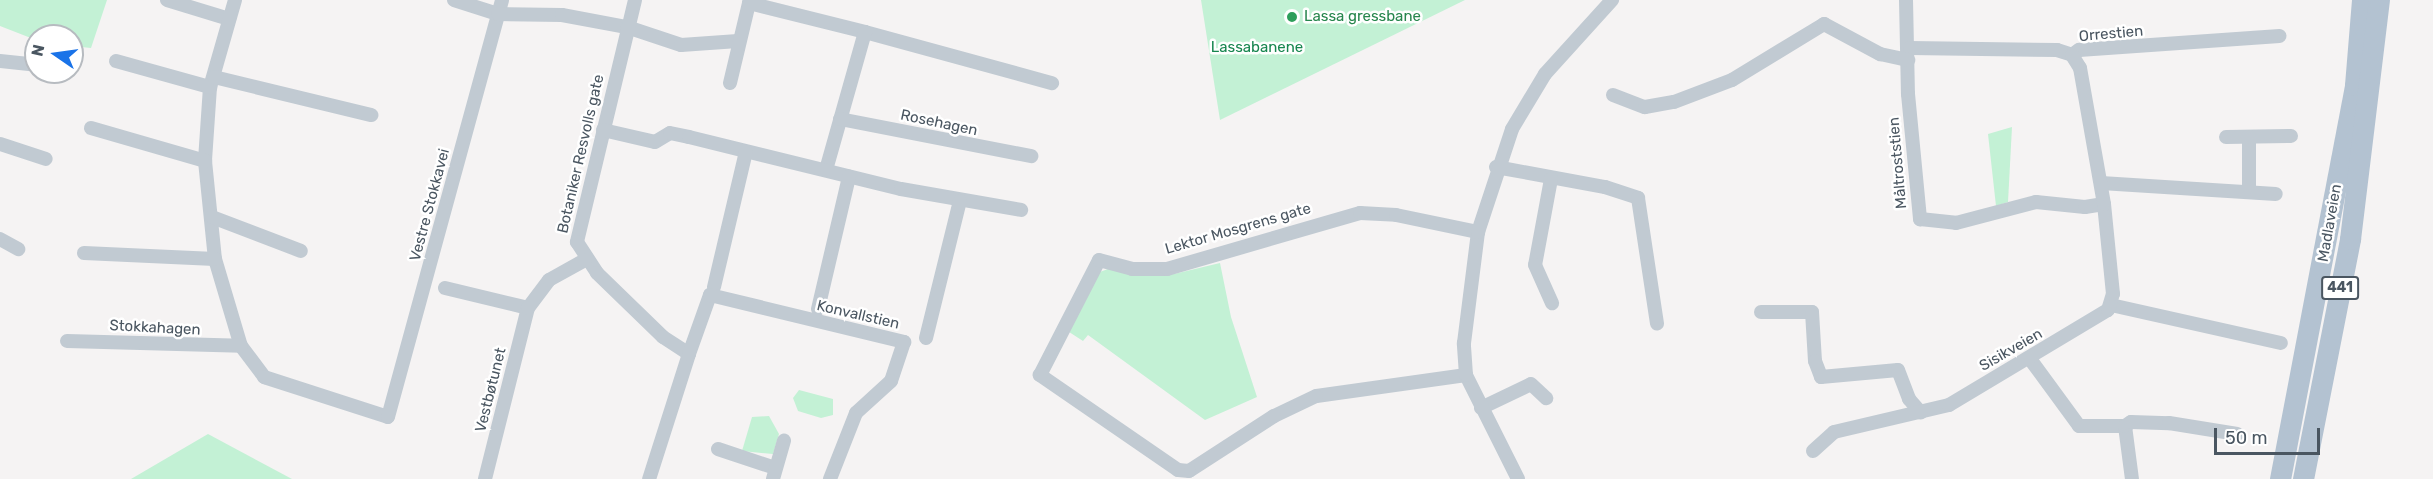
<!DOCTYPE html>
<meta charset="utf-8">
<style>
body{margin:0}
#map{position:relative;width:2433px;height:479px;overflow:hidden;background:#f5f3f3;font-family:Rubik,sans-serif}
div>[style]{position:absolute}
.green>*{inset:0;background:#c3f1d5}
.street>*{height:14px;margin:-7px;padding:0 7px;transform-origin:7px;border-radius:7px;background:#c1cad2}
.primary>*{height:21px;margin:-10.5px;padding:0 10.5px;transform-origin:10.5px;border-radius:10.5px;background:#b3c2d1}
.dots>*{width:16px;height:16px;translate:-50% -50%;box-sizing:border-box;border:3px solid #fff;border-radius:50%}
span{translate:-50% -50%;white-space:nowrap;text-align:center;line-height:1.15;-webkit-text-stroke:5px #fff;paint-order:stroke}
.shield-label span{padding:2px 4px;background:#fff;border:2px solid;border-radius:4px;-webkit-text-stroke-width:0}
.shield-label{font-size:14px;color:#4a5661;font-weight:700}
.leisure-label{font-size:15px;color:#27864d}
.left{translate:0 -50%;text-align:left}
.street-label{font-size:15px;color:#4a5661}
.park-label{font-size:15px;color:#17864f}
.north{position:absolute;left:24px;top:24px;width:60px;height:60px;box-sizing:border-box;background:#fff;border:2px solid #b7bbc0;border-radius:50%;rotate:283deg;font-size:16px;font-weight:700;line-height:24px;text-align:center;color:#4a5661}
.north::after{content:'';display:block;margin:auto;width:21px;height:27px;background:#1a73e8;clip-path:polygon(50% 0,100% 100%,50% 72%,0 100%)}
.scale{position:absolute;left:2214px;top:428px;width:106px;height:27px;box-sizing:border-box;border:3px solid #4a5661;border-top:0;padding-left:8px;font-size:18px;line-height:21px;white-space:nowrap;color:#4a5661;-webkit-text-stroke:4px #fff;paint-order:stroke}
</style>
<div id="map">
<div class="green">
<i style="clip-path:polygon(0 0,107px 0,91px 48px,72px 46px,72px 36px,36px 36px,36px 40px,0 26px)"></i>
<i style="clip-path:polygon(1201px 0,1465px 0,1220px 120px)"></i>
<i style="clip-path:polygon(2012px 127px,2008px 202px,1996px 206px,1988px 134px)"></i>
<i style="clip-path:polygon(1220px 263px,1231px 317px,1257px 397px,1205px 420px,1088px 335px,1083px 341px,1066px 330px,1097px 273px,1108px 269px,1174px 274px)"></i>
<i style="clip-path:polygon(799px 390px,833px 399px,833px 415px,821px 418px,798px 411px,793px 398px)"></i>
<i style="clip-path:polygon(769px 416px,779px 434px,773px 454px,742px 451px,752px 417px)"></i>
<i style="clip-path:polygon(208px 434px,292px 479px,131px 479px)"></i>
</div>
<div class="street">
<i style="left:167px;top:0;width:65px;rotate:17deg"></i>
<i style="left:235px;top:0;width:91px;rotate:106deg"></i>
<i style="left:210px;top:87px;width:74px;rotate:93.9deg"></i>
<i style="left:205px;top:161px;width:99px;rotate:84.2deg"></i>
<i style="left:215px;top:259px;width:91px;rotate:73.4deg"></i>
<i style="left:241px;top:346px;width:39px;rotate:53deg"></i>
<i style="left:264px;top:377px;width:130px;rotate:17.9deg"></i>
<i style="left:388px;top:417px;width:432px;rotate:-74.7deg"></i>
<i style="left:454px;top:0;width:46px;rotate:17.7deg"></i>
<i style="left:498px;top:14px;width:64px;rotate:0.9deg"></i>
<i style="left:562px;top:15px;width:66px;rotate:10.5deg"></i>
<i style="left:627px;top:27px;width:57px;rotate:18.4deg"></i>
<i style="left:681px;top:45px;width:57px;rotate:-4deg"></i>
<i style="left:635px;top:0;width:249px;rotate:103.5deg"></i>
<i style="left:577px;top:242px;width:37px;rotate:57deg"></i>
<i style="left:597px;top:273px;width:92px;rotate:44.1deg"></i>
<i style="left:663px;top:337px;width:31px;rotate:33deg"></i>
<i style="left:689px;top:354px;width:131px;rotate:107.7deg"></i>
<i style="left:1906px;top:0;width:94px;rotate:88.8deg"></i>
<i style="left:1908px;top:94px;width:126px;rotate:84.5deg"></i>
<i style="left:1920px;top:219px;width:36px;rotate:6deg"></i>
<i style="left:1956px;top:223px;width:83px;rotate:-14.7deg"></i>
<i style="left:2036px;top:202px;width:49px;rotate:5.8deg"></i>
<i style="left:2085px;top:207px;width:19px;rotate:-9deg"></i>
<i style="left:865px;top:32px;width:194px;rotate:15.3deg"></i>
<i style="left:1910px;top:48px;width:147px;rotate:0.8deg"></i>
<i style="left:2057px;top:50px;width:16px;rotate:18deg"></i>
<i style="left:2072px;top:55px;width:9px;rotate:-36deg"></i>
<i style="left:2079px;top:50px;width:201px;rotate:-4deg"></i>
<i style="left:0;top:61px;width:36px;rotate:6deg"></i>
<i style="left:116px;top:61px;width:98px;rotate:15.5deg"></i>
<i style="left:214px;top:77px;width:162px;rotate:13.6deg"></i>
<i style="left:730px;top:83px;width:82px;rotate:-76.6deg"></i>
<i style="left:749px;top:3px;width:120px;rotate:14deg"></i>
<i style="left:865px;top:32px;width:143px;rotate:105.8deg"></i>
<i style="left:1613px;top:95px;width:34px;rotate:21deg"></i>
<i style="left:1645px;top:107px;width:29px;rotate:-10deg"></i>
<i style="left:1674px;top:102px;width:62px;rotate:-20.8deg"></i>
<i style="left:1732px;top:80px;width:108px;rotate:-31.3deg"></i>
<i style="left:1824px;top:24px;width:64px;rotate:28.2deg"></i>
<i style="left:1880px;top:54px;width:29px;rotate:12deg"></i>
<i style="left:840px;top:119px;width:195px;rotate:11deg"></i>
<i style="left:91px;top:128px;width:119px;rotate:16.1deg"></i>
<i style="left:603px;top:130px;width:53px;rotate:13deg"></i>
<i style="left:655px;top:142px;width:17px;rotate:-31deg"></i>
<i style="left:670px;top:133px;width:19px;rotate:12deg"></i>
<i style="left:689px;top:137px;width:218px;rotate:13.8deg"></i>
<i style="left:901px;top:189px;width:122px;rotate:9.9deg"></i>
<i style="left:2226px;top:137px;width:65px;rotate:-0.9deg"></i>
<i style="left:2249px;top:137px;width:55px;rotate:90deg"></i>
<i style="left:0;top:144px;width:48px;rotate:18.1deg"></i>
<i style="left:1496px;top:167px;width:111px;rotate:10.4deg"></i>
<i style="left:1605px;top:187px;width:35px;rotate:18deg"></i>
<i style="left:1638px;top:198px;width:127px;rotate:81.4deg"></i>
<i style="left:1551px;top:179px;width:87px;rotate:100.5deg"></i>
<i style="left:1535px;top:265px;width:42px;rotate:65.9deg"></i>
<i style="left:2101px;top:183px;width:175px;rotate:3.6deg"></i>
<i style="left:212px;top:217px;width:95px;rotate:20.9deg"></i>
<i style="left:0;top:239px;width:21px;rotate:29deg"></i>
<i style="left:84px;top:253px;width:131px;rotate:2.6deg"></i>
<i style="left:714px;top:287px;width:139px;rotate:-76.7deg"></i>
<i style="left:445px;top:288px;width:85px;rotate:13.5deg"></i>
<i style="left:2111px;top:305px;width:174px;rotate:12.6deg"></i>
<i style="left:818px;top:309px;width:136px;rotate:-76.8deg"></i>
<i style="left:1761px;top:312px;width:51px"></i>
<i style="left:1812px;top:312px;width:49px;rotate:86.5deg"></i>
<i style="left:1815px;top:361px;width:17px;rotate:69deg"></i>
<i style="left:1821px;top:377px;width:77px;rotate:-5.2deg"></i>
<i style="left:1898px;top:370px;width:31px;rotate:69deg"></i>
<i style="left:1909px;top:399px;width:18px;rotate:49deg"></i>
<i style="left:926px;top:338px;width:141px;rotate:-76.1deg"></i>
<i style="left:67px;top:341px;width:174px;rotate:1.6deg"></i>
<i style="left:689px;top:354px;width:63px;rotate:-70.4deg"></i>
<i style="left:710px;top:295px;width:200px;rotate:13.6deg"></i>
<i style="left:904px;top:342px;width:41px;rotate:108.4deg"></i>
<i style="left:891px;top:381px;width:47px;rotate:137.6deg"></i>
<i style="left:856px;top:413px;width:71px;rotate:111.5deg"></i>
<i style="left:2030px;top:359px;width:83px;rotate:53.8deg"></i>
<i style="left:2079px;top:426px;width:46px"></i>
<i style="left:2125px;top:426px;width:53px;rotate:82.5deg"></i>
<i style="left:1466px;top:375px;width:151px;rotate:172deg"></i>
<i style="left:1316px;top:396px;width:47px;rotate:154.5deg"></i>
<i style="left:1274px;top:416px;width:101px;rotate:147.1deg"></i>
<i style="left:1189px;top:471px;width:11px;rotate:-175deg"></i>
<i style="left:1178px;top:470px;width:168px;rotate:-145.5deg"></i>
<i style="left:1040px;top:375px;width:129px;rotate:-62.8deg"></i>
<i style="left:1099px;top:260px;width:34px;rotate:15deg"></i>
<i style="left:1132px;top:269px;width:35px"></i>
<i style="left:1167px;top:269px;width:201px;rotate:-16.2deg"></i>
<i style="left:1360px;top:213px;width:36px;rotate:3deg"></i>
<i style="left:1396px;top:215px;width:84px;rotate:11.7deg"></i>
<i style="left:1481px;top:408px;width:55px;rotate:-25.6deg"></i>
<i style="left:1531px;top:384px;width:21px;rotate:43deg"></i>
<i style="left:2125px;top:426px;width:7px;rotate:-34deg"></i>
<i style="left:2131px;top:422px;width:38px;rotate:2deg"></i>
<i style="left:2169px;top:423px;width:69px;rotate:9.2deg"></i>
<i style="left:718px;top:449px;width:60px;rotate:18.4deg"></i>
<i style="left:1813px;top:451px;width:28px;rotate:-42deg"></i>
<i style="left:1834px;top:432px;width:118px;rotate:-13.2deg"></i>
<i style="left:1949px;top:405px;width:185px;rotate:-30.9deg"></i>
<i style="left:2108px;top:310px;width:17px;rotate:-73deg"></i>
<i style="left:2113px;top:294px;width:90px;rotate:-95.7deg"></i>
<i style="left:2104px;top:204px;width:138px;rotate:-100deg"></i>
<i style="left:2080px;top:68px;width:15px;rotate:-122deg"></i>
<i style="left:485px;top:479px;width:176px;rotate:-75.9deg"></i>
<i style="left:528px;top:308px;width:35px;rotate:-53deg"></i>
<i style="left:549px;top:280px;width:41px;rotate:-29.1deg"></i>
<i style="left:773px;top:479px;width:40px;rotate:-74deg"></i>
<i style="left:1518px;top:479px;width:116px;rotate:-116.6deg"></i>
<i style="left:1466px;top:375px;width:32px;rotate:-94deg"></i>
<i style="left:1464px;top:343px;width:112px;rotate:-82.8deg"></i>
<i style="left:1478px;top:232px;width:108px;rotate:-71.7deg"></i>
<i style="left:1512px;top:129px;width:64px;rotate:-59deg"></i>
<i style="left:1545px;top:74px;width:100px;rotate:-47.8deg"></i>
</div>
<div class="primary">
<i style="left:2280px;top:479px;width:401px;rotate:-79.2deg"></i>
<i style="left:2355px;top:85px;width:85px;rotate:-85.3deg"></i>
<i style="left:2303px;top:479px;width:245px;rotate:-78.9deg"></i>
<i style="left:2350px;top:239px;width:241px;rotate:-83.1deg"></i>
</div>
<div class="dots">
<i style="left:1292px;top:17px;background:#2e9e5b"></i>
</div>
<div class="shield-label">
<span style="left:2340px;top:288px">441</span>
</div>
<div class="leisure-label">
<span class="left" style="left:1304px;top:17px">Lassa gressbane</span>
</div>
<div class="street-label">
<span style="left:2111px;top:34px;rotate:-5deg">Orrestien</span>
<span style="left:939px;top:123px;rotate:12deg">Rosehagen</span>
<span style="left:581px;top:154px;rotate:-77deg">Botaniker Resvolls gate</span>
<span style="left:1898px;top:163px;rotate:-95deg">Måltroststien</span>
<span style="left:430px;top:205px;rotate:-75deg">Vestre Stokkavei</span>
<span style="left:2330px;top:223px;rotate:-80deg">Madlaveien</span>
<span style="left:1238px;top:229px;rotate:-16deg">Lektor Mosgrens gate</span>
<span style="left:858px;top:315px;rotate:13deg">Konvallstien</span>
<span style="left:155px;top:328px;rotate:3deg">Stokkahagen</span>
<span style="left:2011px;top:350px;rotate:-30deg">Sisikveien</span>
<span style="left:491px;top:390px;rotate:-76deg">Vestbøtunet</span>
</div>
<div class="park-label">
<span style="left:1257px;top:48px">Lassabanene</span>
</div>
<div class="north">N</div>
<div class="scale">50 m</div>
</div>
